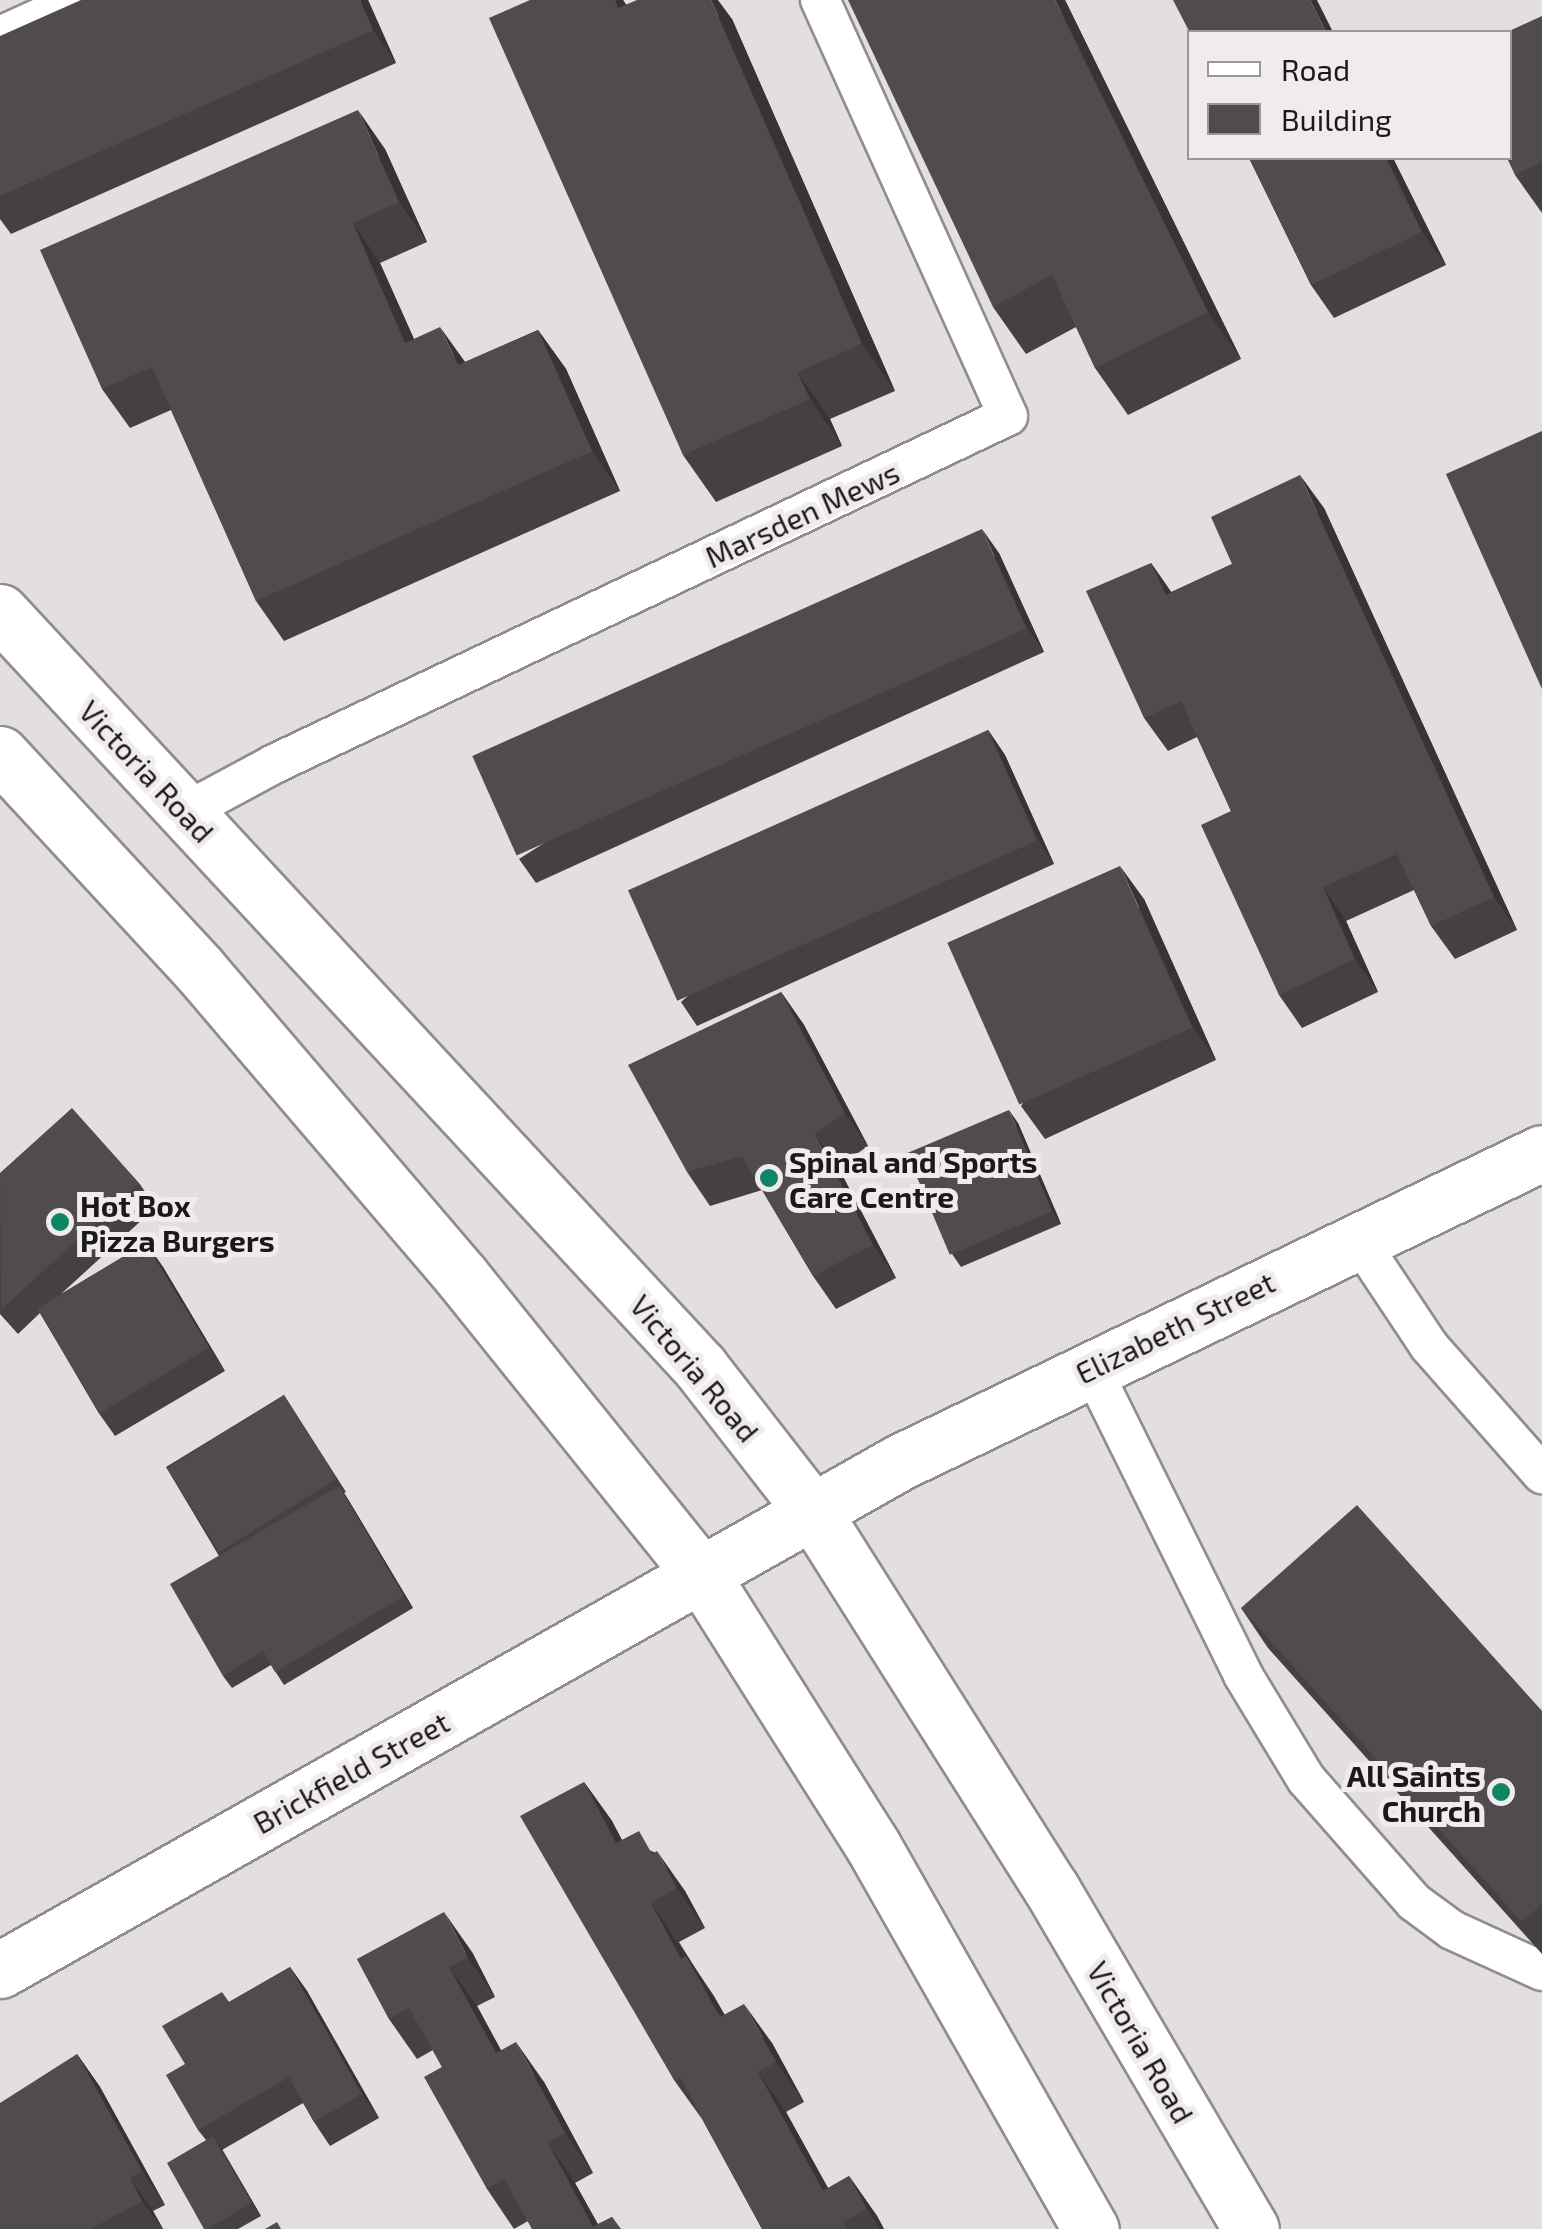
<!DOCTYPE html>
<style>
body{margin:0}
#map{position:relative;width:1542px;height:2229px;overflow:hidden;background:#e3dee0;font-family:"Exo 2",sans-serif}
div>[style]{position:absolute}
.roads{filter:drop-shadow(2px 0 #918c8e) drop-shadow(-2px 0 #918c8e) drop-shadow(0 2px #918c8e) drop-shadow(0 -2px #918c8e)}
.lane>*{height:38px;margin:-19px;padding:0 19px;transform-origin:19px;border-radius:19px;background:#fff}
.street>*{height:55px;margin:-27.5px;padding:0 27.5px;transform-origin:27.5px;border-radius:27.5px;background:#fff}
.primary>*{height:55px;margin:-27.5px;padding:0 27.5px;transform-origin:27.5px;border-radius:27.5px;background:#fff}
.wall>*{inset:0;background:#454042}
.shaded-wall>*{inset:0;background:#383436}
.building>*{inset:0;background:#504b4d;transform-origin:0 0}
.dots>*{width:28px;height:28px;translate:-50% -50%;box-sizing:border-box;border:5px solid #f0ebed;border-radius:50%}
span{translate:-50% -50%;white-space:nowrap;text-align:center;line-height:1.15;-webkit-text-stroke:10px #f0ebed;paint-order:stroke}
.street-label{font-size:30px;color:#1b191a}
.poi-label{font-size:30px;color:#1b191a;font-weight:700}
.left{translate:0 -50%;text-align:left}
.right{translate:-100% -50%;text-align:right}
.legend{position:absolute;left:1187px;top:30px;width:325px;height:130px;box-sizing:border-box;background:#f0ebed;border:2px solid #9b9799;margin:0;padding:12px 18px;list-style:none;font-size:30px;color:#1b191a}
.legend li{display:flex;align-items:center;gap:20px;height:50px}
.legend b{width:50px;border:2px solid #9b9799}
</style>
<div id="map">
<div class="roads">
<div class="lane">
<i style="left:0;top:36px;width:87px;rotate:-24.5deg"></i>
<i style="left:185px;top:812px;width:101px;rotate:-28.3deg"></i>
<i style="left:274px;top:764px;width:812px;rotate:-25.37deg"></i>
<i style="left:1008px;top:416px;width:457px;rotate:-114.3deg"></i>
<i style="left:1358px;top:1239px;width:128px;rotate:56.4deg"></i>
<i style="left:1429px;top:1346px;width:171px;rotate:48.6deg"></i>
<i style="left:1091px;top:1367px;width:343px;rotate:63.7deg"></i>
<i style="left:1243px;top:1675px;width:122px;rotate:58.8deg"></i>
<i style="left:1306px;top:1779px;width:164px;rotate:48.7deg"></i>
<i style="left:1414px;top:1902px;width:47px;rotate:36.4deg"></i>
<i style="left:1452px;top:1930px;width:99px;rotate:24.5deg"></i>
</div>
<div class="street">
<i style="left:0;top:1970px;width:1033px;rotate:-29.44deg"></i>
<i style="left:900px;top:1462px;width:712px;rotate:-25.7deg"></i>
</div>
<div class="primary">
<i style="left:0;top:612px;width:1030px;rotate:47.16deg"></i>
<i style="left:700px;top:1367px;width:184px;rotate:52.1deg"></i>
<i style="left:813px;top:1512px;width:445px;rotate:57.7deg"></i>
<i style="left:1051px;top:1888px;width:395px;rotate:59.6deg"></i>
<i style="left:0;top:754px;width:293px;rotate:47.2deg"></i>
<i style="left:199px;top:969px;width:405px;rotate:49.5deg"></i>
<i style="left:462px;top:1277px;width:381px;rotate:51.2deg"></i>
<i style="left:701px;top:1574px;width:322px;rotate:57.7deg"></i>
<i style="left:873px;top:1846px;width:441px;rotate:60.4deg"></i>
</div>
</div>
<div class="wall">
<i style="clip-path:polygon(368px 0,396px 63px,11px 234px,0 219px,0 36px)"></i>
<i style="clip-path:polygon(530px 0,623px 0,626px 5px,732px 19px,895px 391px,830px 419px,842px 446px,716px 502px,683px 455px)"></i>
<i style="clip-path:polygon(1065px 0,1241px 359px,1128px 415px,1095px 368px,1076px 327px,1026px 354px,993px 307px)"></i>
<i style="clip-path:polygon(1542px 16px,1542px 213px,1515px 175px)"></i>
<i style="clip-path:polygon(385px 149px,427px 242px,380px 263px,414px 339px,465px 362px,538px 330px,566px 369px,620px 491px,284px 641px,256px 601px,171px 410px,130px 428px,102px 389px)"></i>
<i style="clip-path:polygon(1249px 158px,1393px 158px,1446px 265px,1334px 318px,1311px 285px)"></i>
<i style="clip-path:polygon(1324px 508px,1517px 930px,1455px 959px,1431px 926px,1414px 890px,1346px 921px,1378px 992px,1302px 1028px,1279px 995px,1231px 811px,1197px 737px,1168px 751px,1144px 718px,1151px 563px,1171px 592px,1232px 564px)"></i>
<i style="clip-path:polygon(999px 553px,1044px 652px,536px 883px,519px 859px)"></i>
<i style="clip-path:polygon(988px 730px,1005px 755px,1054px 864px,697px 1026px,681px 1002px)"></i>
<i style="clip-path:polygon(1144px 899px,1216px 1060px,1045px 1139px,1021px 1106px)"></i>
<i style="clip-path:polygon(781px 992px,804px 1025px,868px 1146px,838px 1167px,896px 1278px,836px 1309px,813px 1276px,762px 1190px,710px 1206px,687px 1172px)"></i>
<i style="clip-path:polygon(1018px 1123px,1061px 1224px,961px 1267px,952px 1254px)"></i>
<i style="clip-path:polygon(0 1173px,139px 1183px,156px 1207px,61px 1294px,146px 1243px,163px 1267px,225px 1371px,115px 1436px,98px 1412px,40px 1313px,18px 1334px,0 1314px)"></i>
<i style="clip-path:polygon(284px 1395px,346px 1492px,344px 1493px,413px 1608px,284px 1685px,271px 1665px,232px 1688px,223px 1676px,219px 1556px,166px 1467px)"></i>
<i style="clip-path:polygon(1241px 1608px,1542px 1711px,1542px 1954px,1268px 1648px)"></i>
<i style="clip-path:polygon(584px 1782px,612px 1821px,622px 1840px,654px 1852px,685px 1891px,705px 1928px,679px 1942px,724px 2014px,772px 2043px,804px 2102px,786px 2112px,828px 2188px,849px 2176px,877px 2216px,884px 2229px,762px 2229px,702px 2119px,674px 2080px)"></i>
<i style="clip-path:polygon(472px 1952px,495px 1997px,477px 2006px,501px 2050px,544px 2082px,593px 2173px,575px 2183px,598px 2224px,612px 2217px,621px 2229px,532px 2229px,528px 2221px,514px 2229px,487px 2189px,442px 2067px,433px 2050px,417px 2059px,389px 2019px,357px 1959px)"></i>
<i style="clip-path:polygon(290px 1967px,307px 1991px,379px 2118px,330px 2146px,314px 2122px,303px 2103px,222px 2150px,261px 2216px,238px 2229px,204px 2229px,206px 2140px,198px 2130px,185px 2064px,229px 2002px)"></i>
<i style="clip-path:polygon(77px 2054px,100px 2087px,165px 2205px,153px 2211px,163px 2229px,0 2229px)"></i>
</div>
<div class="shaded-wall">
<i style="clip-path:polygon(360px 0,368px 0,396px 63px,373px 30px)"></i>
<i style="clip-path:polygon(615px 0,623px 0,634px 16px,618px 8px)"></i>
<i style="clip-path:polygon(711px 0,718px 0,732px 19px,895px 391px,862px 344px)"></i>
<i style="clip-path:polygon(1055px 0,1065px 0,1241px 359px,1208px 312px)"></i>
<i style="clip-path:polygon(1310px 0,1317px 0,1333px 32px,1326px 32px)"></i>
<i style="clip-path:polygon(358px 110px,385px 149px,427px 242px,399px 202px)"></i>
<i style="clip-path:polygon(1386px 158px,1393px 158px,1446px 265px,1422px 232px)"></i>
<i style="clip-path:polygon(353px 223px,380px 263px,433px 382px,405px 343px)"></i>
<i style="clip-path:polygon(440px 327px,468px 366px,458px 365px)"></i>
<i style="clip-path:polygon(538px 330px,566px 369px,620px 491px,592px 451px)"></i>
<i style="clip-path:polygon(797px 372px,830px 419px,842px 446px,810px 399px)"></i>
<i style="clip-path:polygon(1300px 475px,1324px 508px,1517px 930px,1494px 897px)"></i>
<i style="clip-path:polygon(982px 529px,999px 553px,1044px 652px,1027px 628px)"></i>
<i style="clip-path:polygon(1151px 563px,1174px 596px,1166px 595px)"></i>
<i style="clip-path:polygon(988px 730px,1005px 755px,1054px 864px,1038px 840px)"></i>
<i style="clip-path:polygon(1120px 866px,1144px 899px,1216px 1060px,1193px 1027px)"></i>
<i style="clip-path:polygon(1323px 887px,1346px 921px,1378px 992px,1355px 959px)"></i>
<i style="clip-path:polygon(781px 992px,804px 1025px,868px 1146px,845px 1113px)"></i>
<i style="clip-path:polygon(1009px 1110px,1018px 1123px,1061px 1224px,1052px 1211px)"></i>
<i style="clip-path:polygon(815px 1134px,838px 1167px,896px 1278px,873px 1245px)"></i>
<i style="clip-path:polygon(146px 1243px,163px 1267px,225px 1371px,209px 1347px)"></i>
<i style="clip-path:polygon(339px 1486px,348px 1499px,413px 1608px,404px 1596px)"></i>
<i style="clip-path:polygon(584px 1782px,612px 1821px,644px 1883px,616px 1843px)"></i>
<i style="clip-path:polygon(657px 1851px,685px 1891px,705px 1928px,677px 1888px)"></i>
<i style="clip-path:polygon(651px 1903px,714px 1996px,748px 2056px,681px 1959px)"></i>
<i style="clip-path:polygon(444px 1912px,472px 1952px,495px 1997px,468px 1958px)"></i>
<i style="clip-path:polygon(290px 1967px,307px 1991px,379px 2118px,362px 2094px)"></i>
<i style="clip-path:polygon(449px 1967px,477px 2006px,523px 2092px,496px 2053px)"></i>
<i style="clip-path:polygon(744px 2004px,772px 2043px,804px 2102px,776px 2062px)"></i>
<i style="clip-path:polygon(516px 2042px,544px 2082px,593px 2173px,565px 2133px)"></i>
<i style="clip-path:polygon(77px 2054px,100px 2087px,165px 2205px,142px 2171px)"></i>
<i style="clip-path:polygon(758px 2072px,786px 2112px,846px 2221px,823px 2191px)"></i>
<i style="clip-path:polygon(213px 2136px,222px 2149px,261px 2216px,252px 2203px)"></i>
<i style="clip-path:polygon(548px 2143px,575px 2183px,600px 2229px,594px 2229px)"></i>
<i style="clip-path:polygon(849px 2176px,877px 2216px,884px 2229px,881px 2229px,867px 2209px)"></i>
<i style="clip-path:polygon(130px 2178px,153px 2211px,163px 2229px,142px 2201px)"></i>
</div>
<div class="building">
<i style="clip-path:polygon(81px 0,360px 0,373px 30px,0 196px,0 36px)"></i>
<i style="clip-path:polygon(530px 0,615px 0,618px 8px,637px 0,711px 0,862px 344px,797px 372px,810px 399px,683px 455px,489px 18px)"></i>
<i style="clip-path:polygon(848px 0,1055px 0,1208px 312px,1095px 368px,1052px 275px,993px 307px)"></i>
<i style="clip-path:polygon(1173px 0,1310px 0,1326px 32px,1190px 33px)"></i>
<i style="clip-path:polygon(1542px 16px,1542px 162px,1515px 175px,1507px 158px,1510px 158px,1510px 32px,1507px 32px)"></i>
<i style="clip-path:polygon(358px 110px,399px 202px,353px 223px,405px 343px,440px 327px,458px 365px,538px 330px,592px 451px,256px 601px,152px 367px,102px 389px,40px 250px)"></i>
<i style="clip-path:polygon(1249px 158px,1386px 158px,1422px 232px,1311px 285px)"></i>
<i style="clip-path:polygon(1542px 431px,1542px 689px,1446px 474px)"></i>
<i style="clip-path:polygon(1300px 475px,1494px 897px,1431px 926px,1397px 854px,1323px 887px,1355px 959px,1279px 995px,1201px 825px,1231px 811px,1181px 701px,1144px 718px,1086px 591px,1151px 563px,1166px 595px,1232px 564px,1211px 517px)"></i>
<i style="left:982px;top:529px;width:109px;height:558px;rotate:66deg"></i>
<i style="left:988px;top:730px;width:121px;height:394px;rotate:66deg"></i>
<i style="left:1120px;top:866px;width:177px;height:189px;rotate:66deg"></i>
<i style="clip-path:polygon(781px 992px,845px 1113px,815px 1134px,873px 1245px,813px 1276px,742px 1156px,687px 1172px,628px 1065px)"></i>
<i style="clip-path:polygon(72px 1108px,139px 1183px,1px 1310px,0 1173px)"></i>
<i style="left:1009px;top:1110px;width:110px;height:111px;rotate:67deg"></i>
<i style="left:146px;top:1243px;width:122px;height:127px;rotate:59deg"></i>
<i style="left:284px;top:1395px;width:99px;height:138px;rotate:58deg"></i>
<i style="clip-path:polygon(339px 1486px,404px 1596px,275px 1672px,263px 1651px,223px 1676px,170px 1584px)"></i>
<i style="clip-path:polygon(1357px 1505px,1542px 1711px,1542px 1904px,1522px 1922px,1241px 1608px)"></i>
<i style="clip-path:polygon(584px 1782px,616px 1843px,639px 1831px,652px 1854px,657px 1851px,677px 1888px,651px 1903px,681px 1959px,686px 1956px,720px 2017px,744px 2004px,776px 2062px,758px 2072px,823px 2191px,849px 2176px,867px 2209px,843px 2222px,847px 2229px,762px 2229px,680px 2077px,674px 2080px,520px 1816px)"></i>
<i style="clip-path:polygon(444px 1912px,468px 1958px,449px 1967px,496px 2053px,516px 2042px,565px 2133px,548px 2143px,593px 2227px,612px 2217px,620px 2229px,532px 2229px,504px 2179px,487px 2189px,424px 2077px,442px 2067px,409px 2008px,389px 2019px,357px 1959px)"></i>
<i style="clip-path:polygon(290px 1967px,362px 2094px,314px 2122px,289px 2077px,198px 2130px,166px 2075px,185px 2064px,162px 2026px,222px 1992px,229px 2002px)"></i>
<i style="clip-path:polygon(77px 2054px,142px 2171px,130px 2178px,142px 2201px,91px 2229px,0 2229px,0 2103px)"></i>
<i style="clip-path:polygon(213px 2136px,252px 2203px,207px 2229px,204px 2229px,167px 2163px)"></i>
<i style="clip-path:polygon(277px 2222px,281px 2229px,265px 2229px)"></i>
</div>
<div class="dots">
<i style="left:769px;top:1178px;background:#0e8666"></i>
<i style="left:60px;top:1222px;background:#0e8666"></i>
<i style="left:1501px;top:1792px;background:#0e8666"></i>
</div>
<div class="street-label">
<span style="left:802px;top:514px;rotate:-25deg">Marsden Mews</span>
<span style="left:147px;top:771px;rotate:47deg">Victoria Road</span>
<span style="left:1175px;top:1327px;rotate:-26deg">Elizabeth Street</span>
<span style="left:695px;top:1368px;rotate:50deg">Victoria Road</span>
<span style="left:351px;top:1772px;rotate:-29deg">Brickfield Street</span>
<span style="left:1141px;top:2042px;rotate:60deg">Victoria Road</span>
</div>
<div class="poi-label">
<span class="left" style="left:789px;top:1178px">Spinal and Sports<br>Care Centre</span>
<span class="left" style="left:80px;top:1222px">Hot Box<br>Pizza Burgers</span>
<span class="right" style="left:1481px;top:1792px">All Saints<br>Church</span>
</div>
<ul class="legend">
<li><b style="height:12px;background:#fff"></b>Road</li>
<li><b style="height:28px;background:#504b4d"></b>Building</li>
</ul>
</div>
